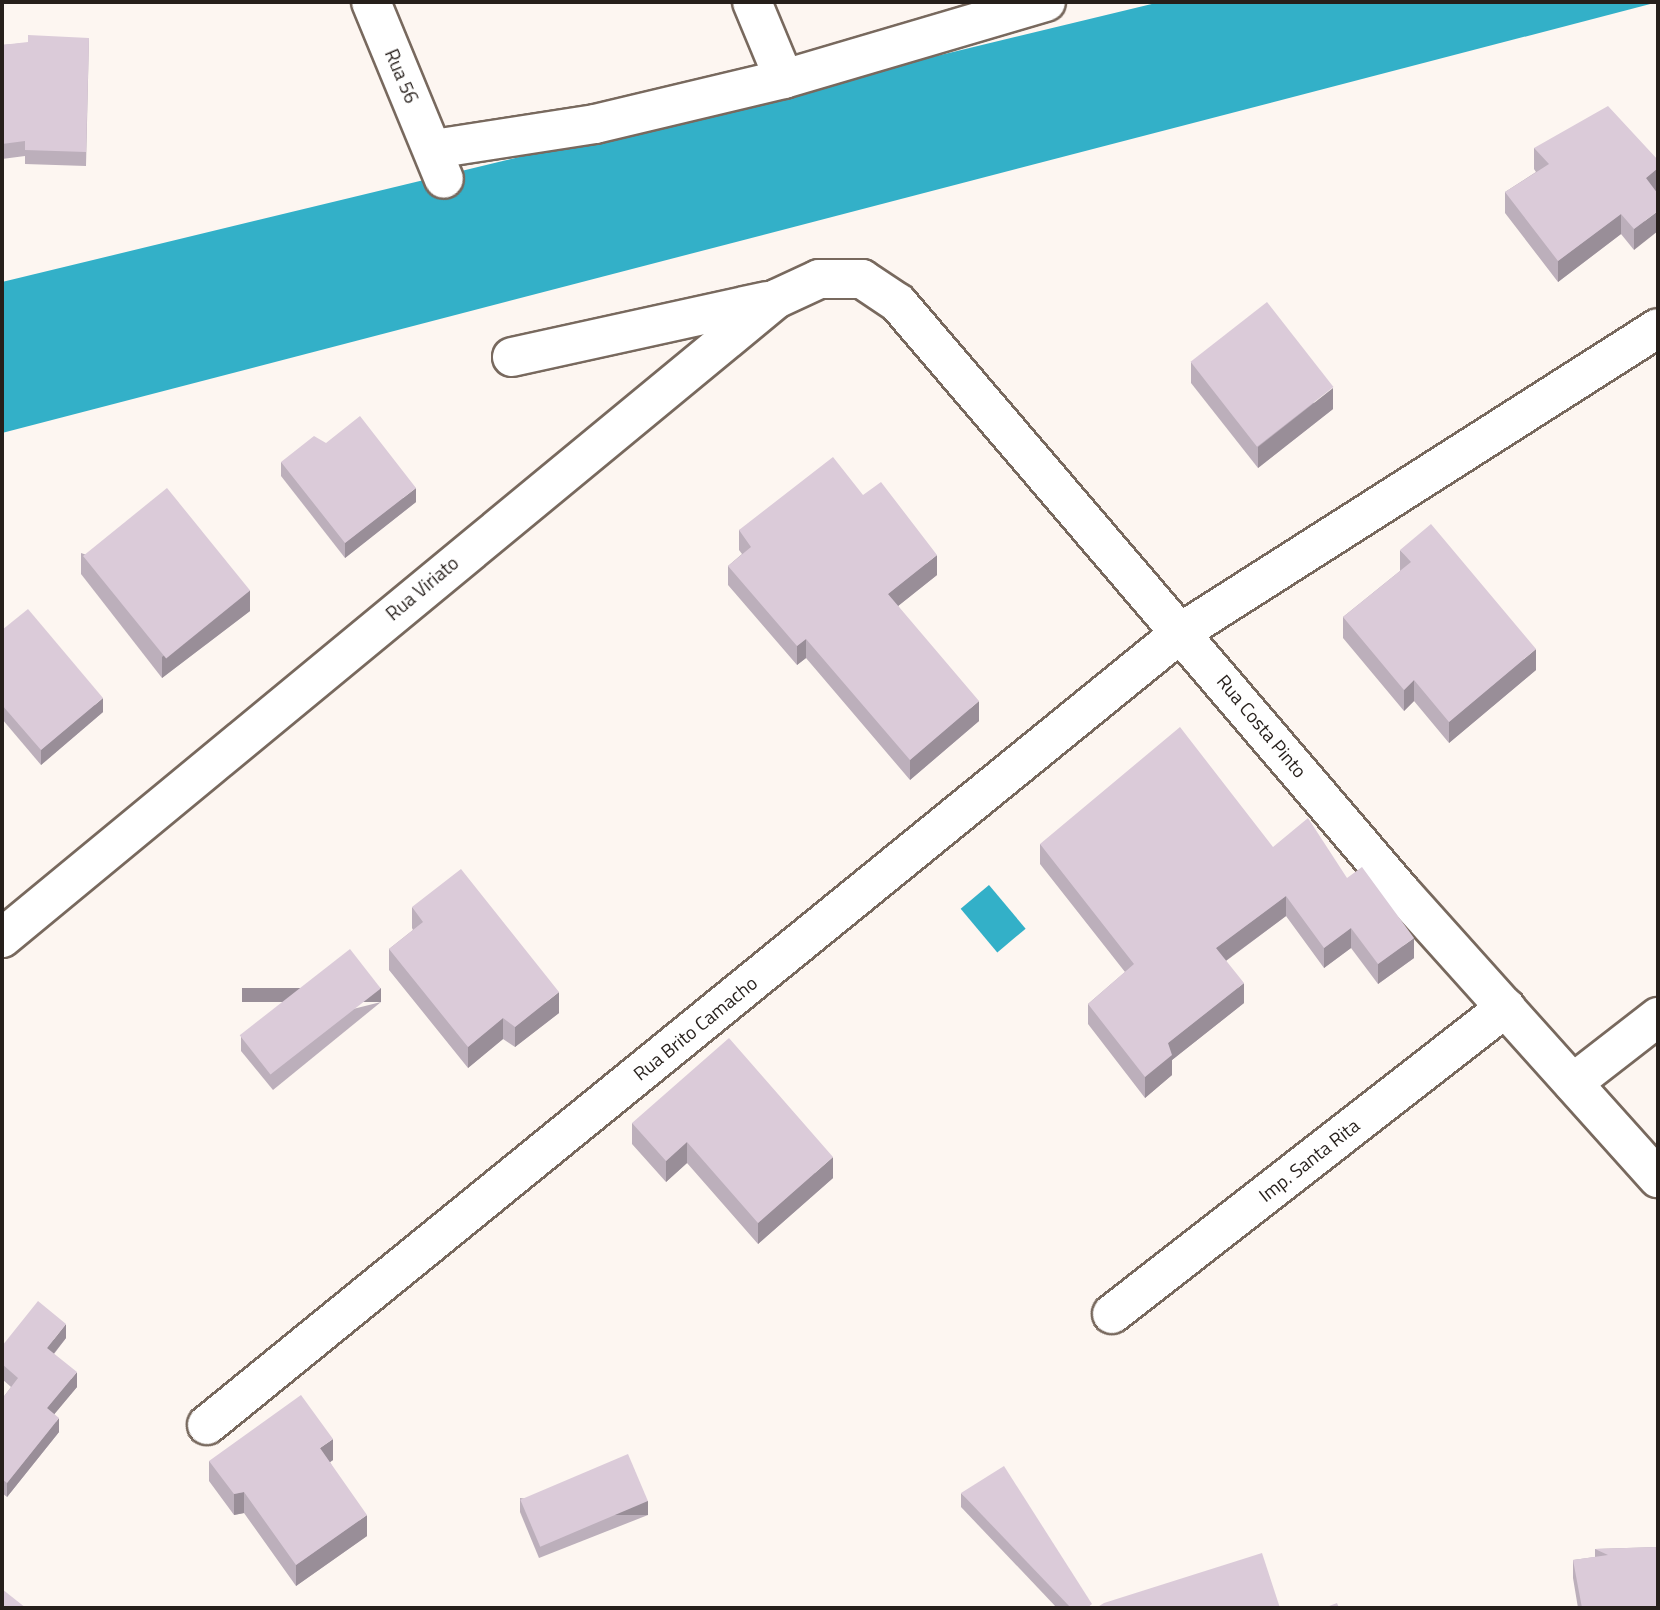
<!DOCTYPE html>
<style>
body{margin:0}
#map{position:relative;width:1660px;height:1610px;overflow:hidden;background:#fdf6f1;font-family:"Titillium Web",sans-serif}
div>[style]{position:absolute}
.water>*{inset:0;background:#33b0c8;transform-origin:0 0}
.roads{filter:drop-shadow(2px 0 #78695e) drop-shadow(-2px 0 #78695e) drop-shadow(0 2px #78695e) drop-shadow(0 -2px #78695e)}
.street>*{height:38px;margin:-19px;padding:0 19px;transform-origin:19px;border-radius:19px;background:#fff}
.wall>*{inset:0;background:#bcafbb}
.shaded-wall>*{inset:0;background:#998e98;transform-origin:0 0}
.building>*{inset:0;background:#dbcbd9;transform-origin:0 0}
span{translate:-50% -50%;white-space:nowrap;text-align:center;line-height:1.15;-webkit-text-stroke:6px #fff;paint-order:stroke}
.street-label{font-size:19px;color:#261f1b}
.frame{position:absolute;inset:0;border:4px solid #261f1b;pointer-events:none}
</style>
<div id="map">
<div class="water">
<i style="clip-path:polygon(1160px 2px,1658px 2px,2px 433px,2px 282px)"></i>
<i style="left:989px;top:885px;width:57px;height:37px;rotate:50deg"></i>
</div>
<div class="roads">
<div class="street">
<i style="left:371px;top:2px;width:191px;rotate:67.6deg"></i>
<i style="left:752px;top:2px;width:83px;rotate:67.4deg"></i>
<i style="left:434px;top:149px;width:163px;rotate:-8.8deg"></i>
<i style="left:595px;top:124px;width:194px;rotate:-13.4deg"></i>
<i style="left:784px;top:79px;width:273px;rotate:-16.4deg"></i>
<i style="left:512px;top:357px;width:261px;rotate:-12.4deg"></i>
<i style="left:2px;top:938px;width:1004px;rotate:-39.54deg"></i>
<i style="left:776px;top:299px;width:47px;rotate:-24.9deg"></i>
<i style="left:819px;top:279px;width:43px"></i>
<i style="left:862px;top:279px;width:43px;rotate:33.7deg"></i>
<i style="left:898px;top:303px;width:777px;rotate:49.49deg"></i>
<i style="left:1403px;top:894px;width:382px;rotate:48.1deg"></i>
<i style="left:1573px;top:1083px;width:108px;rotate:-37.8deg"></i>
<i style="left:1112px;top:1314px;width:499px;rotate:-37.9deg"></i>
<i style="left:207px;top:1425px;width:1258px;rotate:-39.13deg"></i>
<i style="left:1183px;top:631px;width:563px;rotate:-32.53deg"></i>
</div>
</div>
<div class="wall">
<i style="clip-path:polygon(89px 38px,86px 166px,25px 164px,25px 156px,2px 159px,2px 45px)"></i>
<i style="clip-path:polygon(1534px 148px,1658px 160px,1658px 189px,1656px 191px,1634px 250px,1621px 234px,1558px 282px,1505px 213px,1505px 192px,1536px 172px,1534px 169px)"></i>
<i style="clip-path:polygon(1191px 362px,1333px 409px,1258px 468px,1191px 383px)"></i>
<i style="clip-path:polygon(281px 462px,416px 502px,345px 558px,281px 476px)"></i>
<i style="clip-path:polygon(863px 495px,937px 575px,898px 606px,979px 721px,910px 780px,806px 658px,797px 665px,728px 585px,728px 566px,742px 554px,739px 550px,739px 530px)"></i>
<i style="clip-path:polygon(1400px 550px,1536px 670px,1449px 743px,1414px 701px,1404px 711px,1343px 638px,1343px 617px,1400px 571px)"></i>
<i style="clip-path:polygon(81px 553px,250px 611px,162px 678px,81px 574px)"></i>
<i style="clip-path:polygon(2px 630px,103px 712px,41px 765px,2px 719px)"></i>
<i style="clip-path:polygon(1040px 844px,1347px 878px,1414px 958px,1378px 984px,1351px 948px,1324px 968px,1286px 916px,1226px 961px,1244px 1003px,1172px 1060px,1172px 1075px,1145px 1098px,1088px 1024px,1088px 1004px,1125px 972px,1040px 864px)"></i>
<i style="clip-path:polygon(412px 907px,559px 1013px,515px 1047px,503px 1039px,468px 1068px,389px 970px,389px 949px,413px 930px,412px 928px)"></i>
<i style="clip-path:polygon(381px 1002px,273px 1090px,241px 1051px,241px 1037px)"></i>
<i style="clip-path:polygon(632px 1123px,833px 1178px,758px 1244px,687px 1163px,666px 1182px,632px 1144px)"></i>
<i style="clip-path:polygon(66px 1338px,54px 1354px,77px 1387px,54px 1414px,59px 1432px,7px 1497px,2px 1493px,2px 1399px,11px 1387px,2px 1379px,2px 1346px)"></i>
<i style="clip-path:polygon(1658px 1388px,1658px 1407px,1656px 1404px,1656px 1390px)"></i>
<i style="clip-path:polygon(333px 1460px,330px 1462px,367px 1536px,296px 1586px,244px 1513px,234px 1515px,209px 1481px,209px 1461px)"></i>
<i style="clip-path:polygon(961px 1493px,1092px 1608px,1057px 1608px,961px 1507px)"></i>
<i style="clip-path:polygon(520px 1498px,648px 1515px,539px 1558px,520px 1512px)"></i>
<i style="clip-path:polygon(1658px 1547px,1658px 1608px,1578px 1608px,1573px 1578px,1573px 1560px,1595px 1557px,1595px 1549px)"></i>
</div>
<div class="shaded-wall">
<i style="clip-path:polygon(1658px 168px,1658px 189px,1646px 199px,1646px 178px)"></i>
<i style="clip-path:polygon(1658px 211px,1658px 231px,1634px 250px,1634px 229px)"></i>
<i style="clip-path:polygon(1621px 214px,1621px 234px,1558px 282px,1558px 261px)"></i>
<i style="clip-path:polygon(1333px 388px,1333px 409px,1258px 468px,1258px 447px)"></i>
<i style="clip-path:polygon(416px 488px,416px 502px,345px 558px,345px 543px)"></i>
<i style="clip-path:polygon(937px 555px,937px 575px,888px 614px,888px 594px)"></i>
<i style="clip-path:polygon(250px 590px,250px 611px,162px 678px,162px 657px)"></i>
<i style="clip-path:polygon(806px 639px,806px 658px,797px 665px,797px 646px)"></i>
<i style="clip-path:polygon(1536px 649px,1536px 670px,1449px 743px,1449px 722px)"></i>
<i style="clip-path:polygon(1414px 680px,1414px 701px,1404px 711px,1404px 690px)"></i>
<i style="clip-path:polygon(103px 698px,103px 712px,41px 765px,41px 750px)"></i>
<i style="clip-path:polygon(979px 701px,979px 721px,910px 780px,910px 760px)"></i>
<i style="clip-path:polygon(1286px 896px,1286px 916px,1216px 968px,1216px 948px)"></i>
<i style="clip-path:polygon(1351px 928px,1351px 948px,1324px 968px,1324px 948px)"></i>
<i style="clip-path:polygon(1414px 938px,1414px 958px,1378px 984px,1378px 964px)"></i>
<i style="clip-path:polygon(1244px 983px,1244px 1003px,1172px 1060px,1172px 1075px,1145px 1098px,1145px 1077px,1168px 1043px)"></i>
<i style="left:381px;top:988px;width:14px;height:139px;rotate:90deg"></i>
<i style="clip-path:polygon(559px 992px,559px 1013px,515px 1047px,515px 1027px)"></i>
<i style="clip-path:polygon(503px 1018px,503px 1039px,468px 1068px,468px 1047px)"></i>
<i style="clip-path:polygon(687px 1142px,687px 1163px,666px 1182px,666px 1161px)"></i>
<i style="clip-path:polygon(833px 1157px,833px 1178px,758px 1244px,758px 1223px)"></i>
<i style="clip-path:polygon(66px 1324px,66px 1338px,47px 1362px,47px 1348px)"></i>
<i style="clip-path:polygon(77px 1372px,77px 1387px,47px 1423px,47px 1408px)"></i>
<i style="clip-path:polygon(59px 1418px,59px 1432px,7px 1497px,7px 1483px)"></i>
<i style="clip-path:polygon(333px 1439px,333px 1460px,320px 1469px,320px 1448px)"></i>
<i style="clip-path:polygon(244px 1492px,244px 1513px,234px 1515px,234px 1494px)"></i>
<i style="left:648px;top:1501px;width:14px;height:117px;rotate:90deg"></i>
<i style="clip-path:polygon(367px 1515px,367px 1536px,296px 1586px,296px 1565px)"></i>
</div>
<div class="building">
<i style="clip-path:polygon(28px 35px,89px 38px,86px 152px,25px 150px,25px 141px,2px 144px,2px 45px,28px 42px)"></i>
<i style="clip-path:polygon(1608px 106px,1658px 160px,1658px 168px,1646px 178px,1658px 194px,1658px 211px,1634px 229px,1621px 214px,1558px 261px,1505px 192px,1549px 164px,1534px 148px)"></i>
<i style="left:1267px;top:302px;width:108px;height:97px;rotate:52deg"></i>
<i style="clip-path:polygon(360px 416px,416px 488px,345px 543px,281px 462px,314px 436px,326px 443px)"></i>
<i style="clip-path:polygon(833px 457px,863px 495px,881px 482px,937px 555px,888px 594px,979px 701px,910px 760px,806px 639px,797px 646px,728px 566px,751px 547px,739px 530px)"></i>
<i style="left:167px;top:488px;width:132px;height:108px;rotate:51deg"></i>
<i style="clip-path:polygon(1431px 524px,1536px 649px,1449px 722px,1414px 680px,1404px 690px,1343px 617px,1411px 562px,1400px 550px)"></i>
<i style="clip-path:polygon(28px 609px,103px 698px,41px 750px,2px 705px,2px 630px)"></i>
<i style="clip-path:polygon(1180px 727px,1273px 847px,1308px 818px,1347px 878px,1362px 867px,1414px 938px,1378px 964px,1351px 928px,1324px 948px,1286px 896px,1216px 948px,1244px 983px,1168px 1043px,1172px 1055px,1145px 1077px,1088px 1004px,1134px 964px,1040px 844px)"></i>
<i style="clip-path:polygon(461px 869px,559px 992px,515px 1027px,503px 1018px,468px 1047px,389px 949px,423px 922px,412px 907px)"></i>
<i style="left:350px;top:949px;width:50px;height:140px;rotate:52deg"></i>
<i style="clip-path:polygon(729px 1038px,833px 1157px,758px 1223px,687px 1142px,666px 1161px,632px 1123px)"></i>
<i style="clip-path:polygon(38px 1301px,66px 1324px,47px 1348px,77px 1372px,47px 1408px,59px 1418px,7px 1483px,2px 1479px,2px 1399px,18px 1378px,2px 1364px,2px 1346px)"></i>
<i style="clip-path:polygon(301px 1395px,333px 1439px,320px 1448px,367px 1515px,296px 1565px,244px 1492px,234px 1494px,209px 1461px)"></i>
<i style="left:628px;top:1454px;width:51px;height:117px;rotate:67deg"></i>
<i style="clip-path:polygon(1004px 1466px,1092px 1604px,1087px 1608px,1071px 1608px,961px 1493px)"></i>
<i style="clip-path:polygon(1658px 1547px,1658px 1608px,1582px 1608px,1573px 1560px,1608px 1555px,1595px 1549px)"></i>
<i style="clip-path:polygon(1262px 1553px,1280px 1608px,1096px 1608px,1104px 1603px)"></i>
<i style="clip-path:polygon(2px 1589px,26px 1608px,2px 1608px)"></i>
<i style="clip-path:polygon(1337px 1603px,1339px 1608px,1324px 1608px)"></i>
</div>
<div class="street-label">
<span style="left:402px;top:76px;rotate:67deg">Rua 56</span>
<span style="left:422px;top:588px;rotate:-40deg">Rua Viriato</span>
<span style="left:1262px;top:726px;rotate:50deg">Rua Costa Pinto</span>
<span style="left:695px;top:1028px;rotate:-39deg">Rua Brito Camacho</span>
<span style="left:1309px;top:1160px;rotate:-38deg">Imp. Santa Rita</span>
</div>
<div class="frame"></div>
</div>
